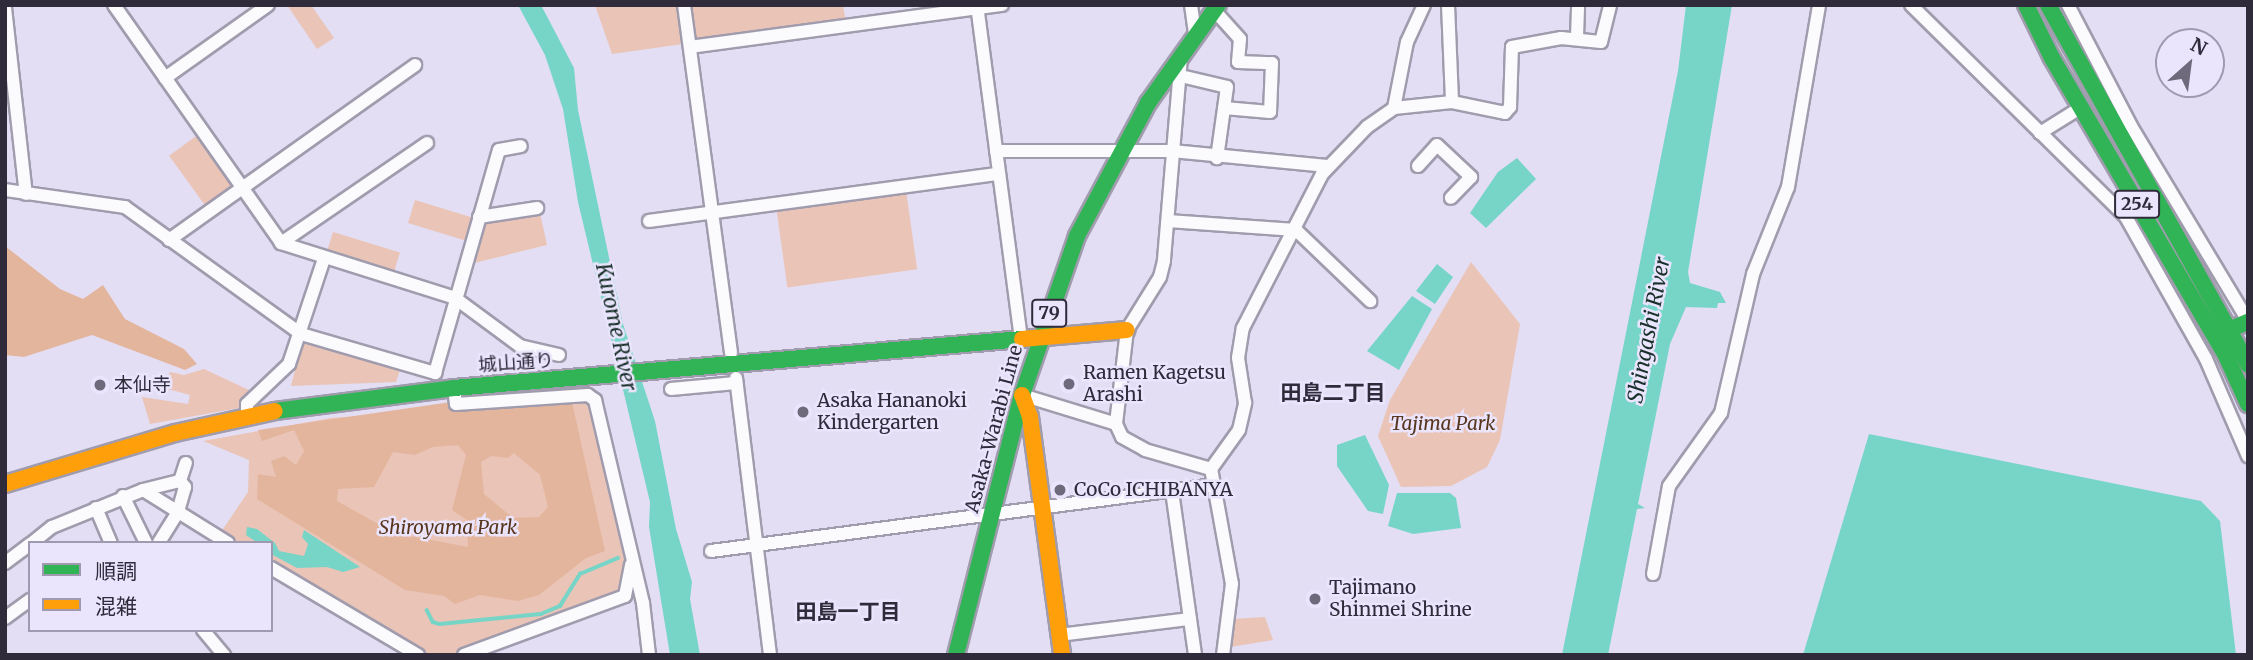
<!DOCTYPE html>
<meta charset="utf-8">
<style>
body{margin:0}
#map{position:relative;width:2253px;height:660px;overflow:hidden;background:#e3def4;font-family:Merriweather,"Noto Sans JP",serif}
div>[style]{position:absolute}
.green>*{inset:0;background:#eac4b6;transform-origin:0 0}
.forest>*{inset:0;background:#e4b59d}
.water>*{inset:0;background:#76d5c7}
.stream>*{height:3.5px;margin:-1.75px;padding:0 1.75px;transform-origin:1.75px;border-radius:1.75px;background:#76d5c7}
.roads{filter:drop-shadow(2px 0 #a09cad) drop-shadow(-2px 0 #a09cad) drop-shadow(0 2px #a09cad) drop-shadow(0 -2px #a09cad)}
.street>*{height:12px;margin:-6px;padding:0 6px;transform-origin:6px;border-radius:6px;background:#fbfafd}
.fast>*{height:16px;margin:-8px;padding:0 8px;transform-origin:8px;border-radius:8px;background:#30b455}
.slow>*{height:16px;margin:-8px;padding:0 8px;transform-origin:8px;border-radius:8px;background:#ff9f0a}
.dots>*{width:19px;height:19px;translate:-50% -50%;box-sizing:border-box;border:4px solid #eae4fd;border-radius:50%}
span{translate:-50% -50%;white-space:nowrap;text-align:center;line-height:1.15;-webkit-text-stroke:5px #eae4fd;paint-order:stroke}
.shield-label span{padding:2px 5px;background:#eae4fd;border:2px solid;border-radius:5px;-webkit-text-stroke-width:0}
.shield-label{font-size:18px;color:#2f2b3b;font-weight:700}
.street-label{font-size:19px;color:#2f2b3b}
.poi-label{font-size:19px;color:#2f2b3b}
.left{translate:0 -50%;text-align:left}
.park-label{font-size:19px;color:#58361d;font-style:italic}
.water-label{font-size:21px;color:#19302a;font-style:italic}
.neighbourhood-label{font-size:21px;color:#2f2b3b;font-weight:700}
.frame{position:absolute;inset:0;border:7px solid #2f2b3b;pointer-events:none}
.legend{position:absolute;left:28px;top:541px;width:245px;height:91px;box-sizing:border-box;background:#eae4fd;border:2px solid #9f9aaf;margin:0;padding:9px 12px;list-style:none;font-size:21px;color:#2f2b3b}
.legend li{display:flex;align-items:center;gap:14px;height:35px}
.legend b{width:35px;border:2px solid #9f9aaf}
.north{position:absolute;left:2155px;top:28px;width:70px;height:70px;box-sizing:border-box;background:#eae4fd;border:2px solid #9f9aaf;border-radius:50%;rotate:28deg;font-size:19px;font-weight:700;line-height:28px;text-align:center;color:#2f2b3b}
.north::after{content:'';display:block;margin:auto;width:24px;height:32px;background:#6e6a7c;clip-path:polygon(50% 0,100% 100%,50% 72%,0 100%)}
</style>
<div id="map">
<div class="green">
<i style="clip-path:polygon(287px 5px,311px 5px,334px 38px,317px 49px)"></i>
<i style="clip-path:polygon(595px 5px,678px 5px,683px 44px,612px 54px)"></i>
<i style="clip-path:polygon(689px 5px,843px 5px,846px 23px,694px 42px)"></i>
<i style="left:199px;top:134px;width:67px;height:37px;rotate:54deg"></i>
<i style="left:906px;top:190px;width:80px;height:131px;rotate:82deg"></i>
<i style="left:415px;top:200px;width:64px;height:24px;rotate:17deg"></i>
<i style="clip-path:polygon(540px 213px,547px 245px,470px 264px,482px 221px)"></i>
<i style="left:333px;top:232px;width:70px;height:25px;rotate:17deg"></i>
<i style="clip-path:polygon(1471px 262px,1520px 324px,1500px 440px,1487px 467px,1451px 486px,1401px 487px,1378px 436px,1390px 400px)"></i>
<i style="clip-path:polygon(302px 343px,400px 370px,396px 382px,291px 386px)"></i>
<i style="clip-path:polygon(204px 369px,251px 391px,239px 408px,150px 424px,142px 397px,188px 404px,190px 395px,164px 388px,170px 372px,184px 375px)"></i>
<i style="clip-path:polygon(587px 398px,594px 402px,625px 547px,621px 592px,451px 655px,424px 655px,271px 562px,271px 543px,239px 543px,221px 532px,248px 492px,249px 460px,203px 441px,331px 418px)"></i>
<i style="clip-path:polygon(1265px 617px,1273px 640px,1230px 647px,1233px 619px)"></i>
</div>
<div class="forest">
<i style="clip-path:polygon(5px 246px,60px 289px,83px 299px,103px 285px,125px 319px,184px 349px,197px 364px,185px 370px,92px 335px,24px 357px,5px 355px)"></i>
<i style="clip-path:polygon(evenodd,451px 402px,572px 402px,605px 551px,586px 558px,539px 595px,518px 601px,480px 595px,455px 604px,444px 596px,405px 590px,257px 499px,258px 474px,276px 477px,271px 461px,284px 456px,296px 465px,304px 451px,294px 430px,262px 441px,258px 430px,451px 402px,458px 445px,466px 455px,452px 510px,467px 520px,468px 547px,394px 533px,337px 501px,338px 489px,374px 487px,393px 452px,415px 455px,433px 447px,458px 445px,451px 402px,514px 453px,540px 475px,548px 507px,539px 517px,513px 518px,484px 494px,481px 462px,491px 456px,508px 458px,514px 453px)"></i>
</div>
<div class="water">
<i style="clip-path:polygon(518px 5px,541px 5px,574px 68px,578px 110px,623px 324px,655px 421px,676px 529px,692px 582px,690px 599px,700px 655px,670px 655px,649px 527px,650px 502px,578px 202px,563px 109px,545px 55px)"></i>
<i style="clip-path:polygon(1686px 5px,1732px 5px,1688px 272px,1690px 283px,1720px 292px,1726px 303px,1718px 303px,1717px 308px,1686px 307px,1670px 344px,1638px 504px,1645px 508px,1637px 509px,1608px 655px,1562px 655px,1678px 71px)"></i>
<i style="clip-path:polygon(1517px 158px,1536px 179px,1486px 228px,1470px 213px,1498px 172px)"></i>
<i style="clip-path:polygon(1437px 264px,1453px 277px,1435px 304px,1416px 291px)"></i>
<i style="clip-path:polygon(1412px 296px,1432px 309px,1399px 370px,1367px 351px)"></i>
<i style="clip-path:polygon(1869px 434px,2201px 501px,2220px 521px,2236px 655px,1803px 655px)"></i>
<i style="clip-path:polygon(1365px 435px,1389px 485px,1383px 514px,1368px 511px,1337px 466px,1337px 445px)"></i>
<i style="clip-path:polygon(1397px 493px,1450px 493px,1456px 498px,1461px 528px,1413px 534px,1388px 526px)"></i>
<i style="clip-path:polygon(247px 527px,257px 529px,275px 543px,279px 551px,304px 556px,308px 544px,302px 537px,304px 530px,360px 567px,343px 572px,327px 567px,297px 568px,271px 554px,271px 543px,258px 543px,246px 535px)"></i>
</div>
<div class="stream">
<i style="left:427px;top:610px;width:13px;rotate:63deg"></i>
<i style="left:433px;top:622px;width:7px;rotate:16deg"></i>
<i style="left:440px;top:624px;width:101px;rotate:-5.7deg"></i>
<i style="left:541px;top:614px;width:21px;rotate:-23deg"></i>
<i style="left:560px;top:606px;width:38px;rotate:-58deg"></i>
<i style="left:580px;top:574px;width:41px;rotate:-22.8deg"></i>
</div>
<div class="roads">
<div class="street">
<i style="left:114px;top:5px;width:291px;rotate:54.9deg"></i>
<i style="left:281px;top:243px;width:182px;rotate:17.5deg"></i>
<i style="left:455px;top:298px;width:81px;rotate:36.4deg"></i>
<i style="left:520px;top:346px;width:40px;rotate:13deg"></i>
<i style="left:684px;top:5px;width:351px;rotate:82.3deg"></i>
<i style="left:977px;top:5px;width:339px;rotate:82.5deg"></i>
<i style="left:1191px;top:5px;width:29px;rotate:82deg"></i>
<i style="left:1448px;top:5px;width:97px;rotate:87.6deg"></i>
<i style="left:1911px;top:5px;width:302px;rotate:44.6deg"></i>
<i style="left:2126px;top:217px;width:163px;rotate:60.6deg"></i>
<i style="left:2206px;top:359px;width:106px;rotate:66.6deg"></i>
<i style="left:2068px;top:5px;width:136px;rotate:62.5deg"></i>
<i style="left:2131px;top:126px;width:227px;rotate:59deg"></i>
<i style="left:5px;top:8px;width:187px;rotate:83.6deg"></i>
<i style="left:1214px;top:10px;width:39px;rotate:48deg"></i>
<i style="left:1240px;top:39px;width:23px;rotate:95deg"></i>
<i style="left:1238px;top:62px;width:34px;rotate:2deg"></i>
<i style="left:1272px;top:63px;width:49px;rotate:92.3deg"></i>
<i style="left:1270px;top:112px;width:46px;rotate:-175deg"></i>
<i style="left:1577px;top:37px;width:32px;rotate:-88deg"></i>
<i style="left:690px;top:47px;width:315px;rotate:-7.7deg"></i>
<i style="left:1181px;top:57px;width:205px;rotate:94.8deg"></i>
<i style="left:1164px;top:261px;width:16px;rotate:104deg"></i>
<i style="left:1160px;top:277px;width:62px;rotate:121.9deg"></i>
<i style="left:1127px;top:330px;width:95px;rotate:96.7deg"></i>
<i style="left:1116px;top:424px;width:14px;rotate:65deg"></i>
<i style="left:1122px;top:437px;width:26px;rotate:29deg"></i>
<i style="left:1145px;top:450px;width:69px;rotate:16.1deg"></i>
<i style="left:1181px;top:76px;width:47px;rotate:13.4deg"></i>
<i style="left:1227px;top:87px;width:72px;rotate:98deg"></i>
<i style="left:165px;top:78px;width:126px;rotate:-35.3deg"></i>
<i style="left:1394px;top:108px;width:58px;rotate:-5.9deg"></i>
<i style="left:1452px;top:102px;width:54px;rotate:11.7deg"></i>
<i style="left:1505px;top:113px;width:8px;rotate:-50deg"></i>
<i style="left:1510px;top:107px;width:60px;rotate:-88.1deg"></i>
<i style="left:1512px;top:47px;width:50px;rotate:-10.4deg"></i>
<i style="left:1561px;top:38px;width:40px;rotate:5.7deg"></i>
<i style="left:1601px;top:42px;width:38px;rotate:-76deg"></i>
<i style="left:2040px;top:133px;width:47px;rotate:-32deg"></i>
<i style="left:996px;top:151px;width:176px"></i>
<i style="left:1172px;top:151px;width:156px;rotate:5.5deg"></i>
<i style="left:1418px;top:166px;width:28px;rotate:-48deg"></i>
<i style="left:1437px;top:145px;width:47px;rotate:43.3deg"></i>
<i style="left:1471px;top:177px;width:29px;rotate:134deg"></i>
<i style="left:5px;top:190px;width:121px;rotate:8.1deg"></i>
<i style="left:125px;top:207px;width:217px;rotate:35.8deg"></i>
<i style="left:301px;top:334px;width:140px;rotate:16.2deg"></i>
<i style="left:435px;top:373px;width:232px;rotate:-74deg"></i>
<i style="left:499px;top:150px;width:22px;rotate:-10deg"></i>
<i style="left:479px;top:217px;width:59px;rotate:-8.8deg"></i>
<i style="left:649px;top:221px;width:352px;rotate:-7.7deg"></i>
<i style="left:1168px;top:221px;width:128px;rotate:4deg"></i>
<i style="left:1296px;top:230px;width:103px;rotate:43.8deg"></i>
<i style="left:169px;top:240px;width:302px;rotate:-35.4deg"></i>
<i style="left:281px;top:243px;width:177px;rotate:-34.4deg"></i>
<i style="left:736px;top:378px;width:279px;rotate:83deg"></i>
<i style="left:454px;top:388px;width:16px;rotate:83deg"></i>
<i style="left:456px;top:404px;width:132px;rotate:-3.9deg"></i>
<i style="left:588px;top:395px;width:9px;rotate:36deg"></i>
<i style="left:595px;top:400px;width:209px;rotate:76.7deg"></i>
<i style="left:643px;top:603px;width:52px;rotate:83.4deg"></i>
<i style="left:671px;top:389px;width:65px;rotate:-5.3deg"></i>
<i style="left:1022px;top:395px;width:98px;rotate:17.1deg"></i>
<i style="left:247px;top:417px;width:13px;rotate:-90deg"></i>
<i style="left:247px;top:404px;width:58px;rotate:-43.6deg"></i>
<i style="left:289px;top:364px;width:111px;rotate:-71.6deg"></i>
<i style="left:180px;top:481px;width:19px;rotate:-72deg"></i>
<i style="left:143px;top:490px;width:38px;rotate:-14deg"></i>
<i style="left:180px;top:481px;width:8px;rotate:50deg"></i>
<i style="left:185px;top:487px;width:26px;rotate:106deg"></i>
<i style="left:178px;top:512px;width:36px;rotate:122deg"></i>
<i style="left:1172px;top:491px;width:166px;rotate:82deg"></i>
<i style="left:123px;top:496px;width:52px;rotate:63.9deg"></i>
<i style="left:96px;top:508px;width:38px;rotate:67deg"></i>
<i style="left:32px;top:543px;width:26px;rotate:-39deg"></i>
<i style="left:52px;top:527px;width:98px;rotate:-22.1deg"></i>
<i style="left:143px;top:490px;width:100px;rotate:31.9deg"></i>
<i style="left:711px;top:551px;width:507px;rotate:-7.48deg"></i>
<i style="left:5px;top:563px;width:31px;rotate:-37deg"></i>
<i style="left:271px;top:568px;width:171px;rotate:30.6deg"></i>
<i style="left:1653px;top:574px;width:89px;rotate:-79.7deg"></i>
<i style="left:1669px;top:486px;width:90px;rotate:-54.5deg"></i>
<i style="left:1721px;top:413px;width:143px;rotate:-77deg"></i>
<i style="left:1753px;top:274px;width:94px;rotate:-68.1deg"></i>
<i style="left:1788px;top:187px;width:185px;rotate:-80.3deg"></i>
<i style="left:5px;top:618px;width:31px;rotate:-36deg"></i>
<i style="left:203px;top:630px;width:33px;rotate:50deg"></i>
<i style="left:1059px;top:635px;width:132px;rotate:-7deg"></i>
<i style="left:464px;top:655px;width:171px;rotate:-20.1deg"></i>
<i style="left:625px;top:596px;width:32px;rotate:-79deg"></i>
<i style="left:1223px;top:655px;width:72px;rotate:-82.8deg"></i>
<i style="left:1232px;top:584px;width:117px;rotate:-100.3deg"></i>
<i style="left:1211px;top:469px;width:48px;rotate:-54.3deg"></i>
<i style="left:1239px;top:430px;width:28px;rotate:-77deg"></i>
<i style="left:1245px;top:403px;width:46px;rotate:-98.8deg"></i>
<i style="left:1238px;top:358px;width:30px;rotate:-81deg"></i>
<i style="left:1243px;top:328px;width:173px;rotate:-62.8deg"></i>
<i style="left:1322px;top:174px;width:65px;rotate:-46.2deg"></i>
<i style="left:1367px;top:127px;width:33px;rotate:-35deg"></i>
<i style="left:1394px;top:108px;width:67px;rotate:-78.9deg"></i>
<i style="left:1407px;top:42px;width:41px;rotate:-65.3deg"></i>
</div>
<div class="fast">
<i style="left:2026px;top:5px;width:59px;rotate:63.9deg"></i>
<i style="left:2052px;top:58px;width:345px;rotate:59.7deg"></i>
<i style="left:2226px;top:356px;width:53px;rotate:65.4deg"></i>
<i style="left:2048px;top:5px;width:412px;rotate:60.9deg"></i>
<i style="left:2217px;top:335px;width:34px;rotate:-23deg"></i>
<i style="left:275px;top:411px;width:180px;rotate:-7.3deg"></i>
<i style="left:454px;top:388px;width:570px;rotate:-4.93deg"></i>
<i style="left:956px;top:655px;width:268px;rotate:-75.8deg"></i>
<i style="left:1022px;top:395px;width:168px;rotate:-70.9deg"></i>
<i style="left:1077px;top:236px;width:151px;rotate:-61.9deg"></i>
<i style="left:1148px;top:103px;width:120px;rotate:-54.5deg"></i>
</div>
<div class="slow">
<i style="left:1022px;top:339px;width:105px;rotate:-4.9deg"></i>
<i style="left:1022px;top:395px;width:23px;rotate:70deg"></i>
<i style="left:1030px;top:417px;width:240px;rotate:82.3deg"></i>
<i style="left:5px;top:484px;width:177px;rotate:-16.7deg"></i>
<i style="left:175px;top:433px;width:102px;rotate:-12.4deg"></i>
</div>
</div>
<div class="dots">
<i style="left:1069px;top:384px;background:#6e6a7c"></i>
<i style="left:100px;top:385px;background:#6e6a7c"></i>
<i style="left:803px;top:412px;background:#6e6a7c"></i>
<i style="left:1060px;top:490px;background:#6e6a7c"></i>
<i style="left:1315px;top:599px;background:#6e6a7c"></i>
</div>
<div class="shield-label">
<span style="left:2137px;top:204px">254</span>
<span style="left:1049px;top:313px">79</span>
</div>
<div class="street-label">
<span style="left:516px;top:363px;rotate:-4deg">城山通り</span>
<span style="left:994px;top:429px;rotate:-75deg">Asaka-Warabi Line</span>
</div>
<div class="poi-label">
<span class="left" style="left:1083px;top:384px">Ramen Kagetsu<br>Arashi</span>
<span class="left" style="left:114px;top:385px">本仙寺</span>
<span class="left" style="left:817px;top:412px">Asaka Hananoki<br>Kindergarten</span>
<span class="left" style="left:1074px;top:490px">CoCo ICHIBANYA</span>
<span class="left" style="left:1329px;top:599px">Tajimano<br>Shinmei Shrine</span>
</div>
<div class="park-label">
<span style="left:1443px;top:424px">Tajima Park</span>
<span style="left:448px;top:528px">Shiroyama Park</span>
</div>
<div class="water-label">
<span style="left:616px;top:327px;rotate:78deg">Kurome River</span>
<span style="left:1649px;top:330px;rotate:-79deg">Shingashi River</span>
</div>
<div class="neighbourhood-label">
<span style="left:1333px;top:393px">田島二丁目</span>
<span style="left:848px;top:612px">田島一丁目</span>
</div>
<div class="frame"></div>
<ul class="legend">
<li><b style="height:9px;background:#30b455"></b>順調</li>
<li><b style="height:9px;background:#ff9f0a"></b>混雑</li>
</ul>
<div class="north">N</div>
</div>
